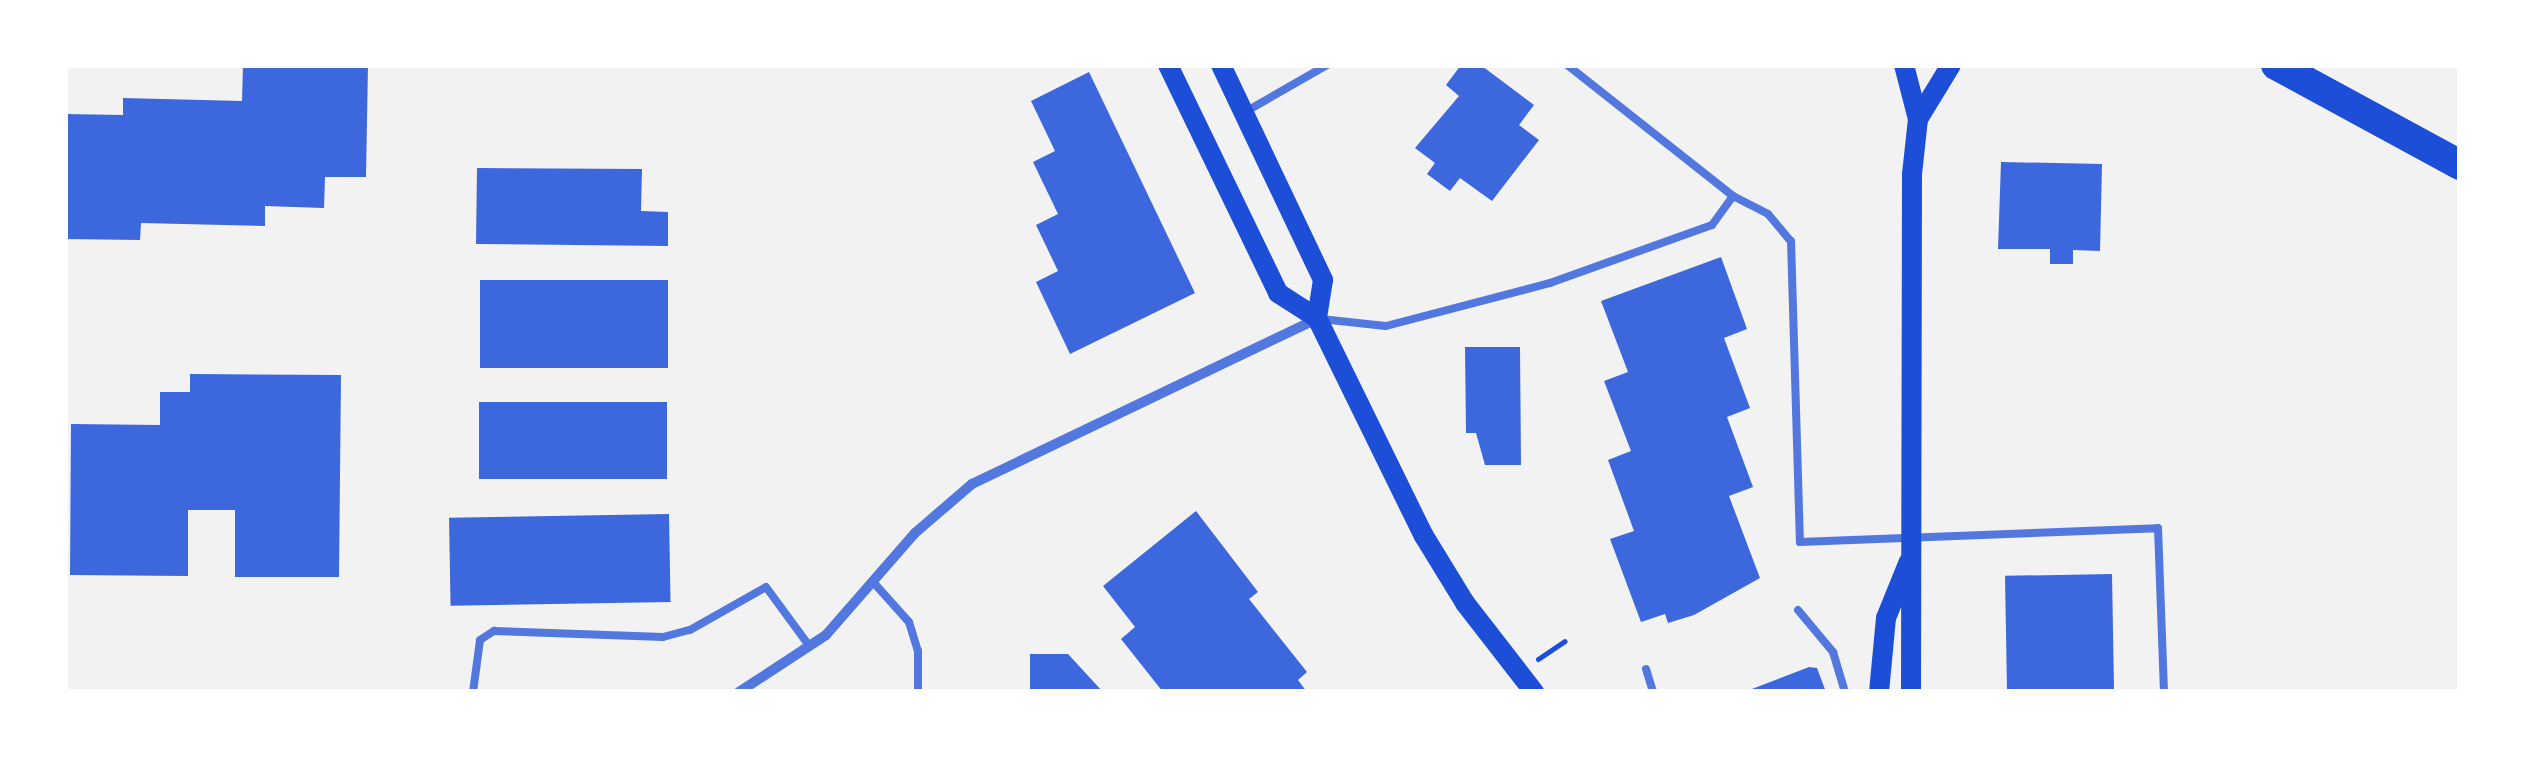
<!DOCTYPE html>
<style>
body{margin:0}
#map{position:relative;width:2525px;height:757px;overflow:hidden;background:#f2f2f2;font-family:"IBM Plex Sans",sans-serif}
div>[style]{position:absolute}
.building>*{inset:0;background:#3d67dc;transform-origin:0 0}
.path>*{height:5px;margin:-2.5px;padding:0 2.5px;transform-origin:2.5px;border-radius:2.5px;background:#1d4ed8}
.service>*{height:8px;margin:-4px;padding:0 4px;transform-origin:4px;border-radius:4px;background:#5277de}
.minor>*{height:10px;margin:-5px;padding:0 5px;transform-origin:5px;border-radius:5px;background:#5277de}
.secondary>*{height:20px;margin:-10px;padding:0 10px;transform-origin:10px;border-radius:10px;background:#1d4ed8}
.motorway>*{height:30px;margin:-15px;padding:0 15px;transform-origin:15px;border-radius:15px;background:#1d4ed8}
span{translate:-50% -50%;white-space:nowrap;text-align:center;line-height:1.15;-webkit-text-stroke:10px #fff;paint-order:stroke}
.frame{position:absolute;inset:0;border:68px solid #fff;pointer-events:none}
</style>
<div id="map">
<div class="building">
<i style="clip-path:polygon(243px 65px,368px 65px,366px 177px,325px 177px,324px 208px,265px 206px,265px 226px,141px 223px,140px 240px,65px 239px,65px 114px,123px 115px,123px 98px,242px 101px)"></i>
<i style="clip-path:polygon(1461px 65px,1482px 66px,1534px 105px,1519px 125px,1539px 140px,1492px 201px,1460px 178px,1450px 191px,1427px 174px,1435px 163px,1415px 148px,1459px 96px,1446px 85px)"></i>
<i style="clip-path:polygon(1089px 72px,1195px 293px,1070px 354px,1036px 282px,1058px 271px,1036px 225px,1058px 214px,1033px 162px,1055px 151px,1031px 101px)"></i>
<i style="clip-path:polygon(2001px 162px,2102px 164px,2100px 251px,2073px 250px,2073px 264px,2050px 264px,2050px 249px,1998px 249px)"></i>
<i style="clip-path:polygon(477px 168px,642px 169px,641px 211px,668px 212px,668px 246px,476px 244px)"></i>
<i style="clip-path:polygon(1721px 257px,1747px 329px,1724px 338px,1750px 408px,1727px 417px,1753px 487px,1729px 496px,1760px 578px,1694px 615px,1668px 623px,1665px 614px,1641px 622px,1610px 539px,1634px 531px,1608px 460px,1631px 451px,1604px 381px,1628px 372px,1601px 301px)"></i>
<i style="left:480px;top:280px;width:188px;height:88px"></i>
<i style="clip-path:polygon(1465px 347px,1520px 347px,1521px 465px,1485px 465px,1476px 433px,1466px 433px)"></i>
<i style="clip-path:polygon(190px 374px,341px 375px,339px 577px,235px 577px,235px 510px,188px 510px,188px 576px,70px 575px,71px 424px,160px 425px,160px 392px,190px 392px)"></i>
<i style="left:667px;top:402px;width:77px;height:188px;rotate:90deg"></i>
<i style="clip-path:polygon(1196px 511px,1258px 592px,1249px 599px,1307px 672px,1298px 680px,1307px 692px,1163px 692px,1121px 639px,1135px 627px,1103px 586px)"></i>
<i style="left:669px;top:514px;width:88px;height:220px;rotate:89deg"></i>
<i style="left:2112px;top:574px;width:118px;height:107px;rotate:89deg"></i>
<i style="clip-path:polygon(1030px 654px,1068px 654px,1103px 692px,1030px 692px)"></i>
<i style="clip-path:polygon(1809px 667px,1817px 668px,1826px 692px,1744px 692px)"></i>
</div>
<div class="path">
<i style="left:1538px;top:659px;width:32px;rotate:-34deg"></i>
</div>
<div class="service">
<i style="left:1245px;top:112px;width:95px;rotate:-29.8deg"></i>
<i style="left:1733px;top:196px;width:39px;rotate:27deg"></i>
<i style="left:1768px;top:214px;width:35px;rotate:50deg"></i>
<i style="left:1791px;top:241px;width:301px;rotate:88.3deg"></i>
<i style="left:1800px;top:542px;width:358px;rotate:-2.2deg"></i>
<i style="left:2158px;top:528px;width:164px;rotate:87.9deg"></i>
<i style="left:1321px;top:319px;width:65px;rotate:6.1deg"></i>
<i style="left:1386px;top:326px;width:170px;rotate:-14.7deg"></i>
<i style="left:1550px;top:283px;width:172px;rotate:-19.7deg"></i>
<i style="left:1712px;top:225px;width:36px;rotate:-54deg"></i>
<i style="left:1733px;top:196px;width:211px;rotate:-141.7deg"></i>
<i style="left:874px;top:583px;width:52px;rotate:48.1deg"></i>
<i style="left:909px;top:622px;width:30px;rotate:73deg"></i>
<i style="left:918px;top:651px;width:41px;rotate:90deg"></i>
<i style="left:1798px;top:610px;width:55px;rotate:50.2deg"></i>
<i style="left:1833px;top:652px;width:42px;rotate:73.3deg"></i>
<i style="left:1646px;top:669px;width:24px;rotate:73deg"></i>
<i style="left:473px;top:692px;width:52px;rotate:-82.3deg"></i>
<i style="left:480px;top:640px;width:17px;rotate:-33deg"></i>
<i style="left:494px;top:631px;width:169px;rotate:2deg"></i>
<i style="left:663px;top:637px;width:28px;rotate:-15deg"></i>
<i style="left:690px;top:630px;width:87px;rotate:-29.5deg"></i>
<i style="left:766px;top:587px;width:74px;rotate:53.7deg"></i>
</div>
<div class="minor">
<i style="left:739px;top:692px;width:104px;rotate:-33.2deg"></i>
<i style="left:826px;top:635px;width:135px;rotate:-48.9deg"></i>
<i style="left:915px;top:533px;width:75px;rotate:-40.7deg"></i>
<i style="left:972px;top:484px;width:382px;rotate:-25.6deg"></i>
</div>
<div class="secondary">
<i style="left:1168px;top:65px;width:253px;rotate:64.2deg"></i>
<i style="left:1278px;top:293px;width:46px;rotate:32.7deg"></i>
<i style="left:1317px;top:318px;width:243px;rotate:63.9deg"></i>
<i style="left:1424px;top:536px;width:79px;rotate:58.5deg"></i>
<i style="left:1465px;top:603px;width:113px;rotate:52.2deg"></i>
<i style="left:1221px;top:65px;width:238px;rotate:64.6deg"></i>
<i style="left:1323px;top:280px;width:38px;rotate:99deg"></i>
<i style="left:1904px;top:65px;width:56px;rotate:75.5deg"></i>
<i style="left:1918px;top:119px;width:55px;rotate:96.2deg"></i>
<i style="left:1912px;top:174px;width:518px;rotate:90.11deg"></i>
<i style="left:1918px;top:119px;width:63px;rotate:-58.6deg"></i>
<i style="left:1879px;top:692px;width:74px;rotate:-84.6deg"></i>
<i style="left:1886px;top:618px;width:61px;rotate:-68deg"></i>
</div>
<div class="motorway">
<i style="left:2276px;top:65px;width:209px;rotate:28.5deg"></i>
</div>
<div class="frame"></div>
</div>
